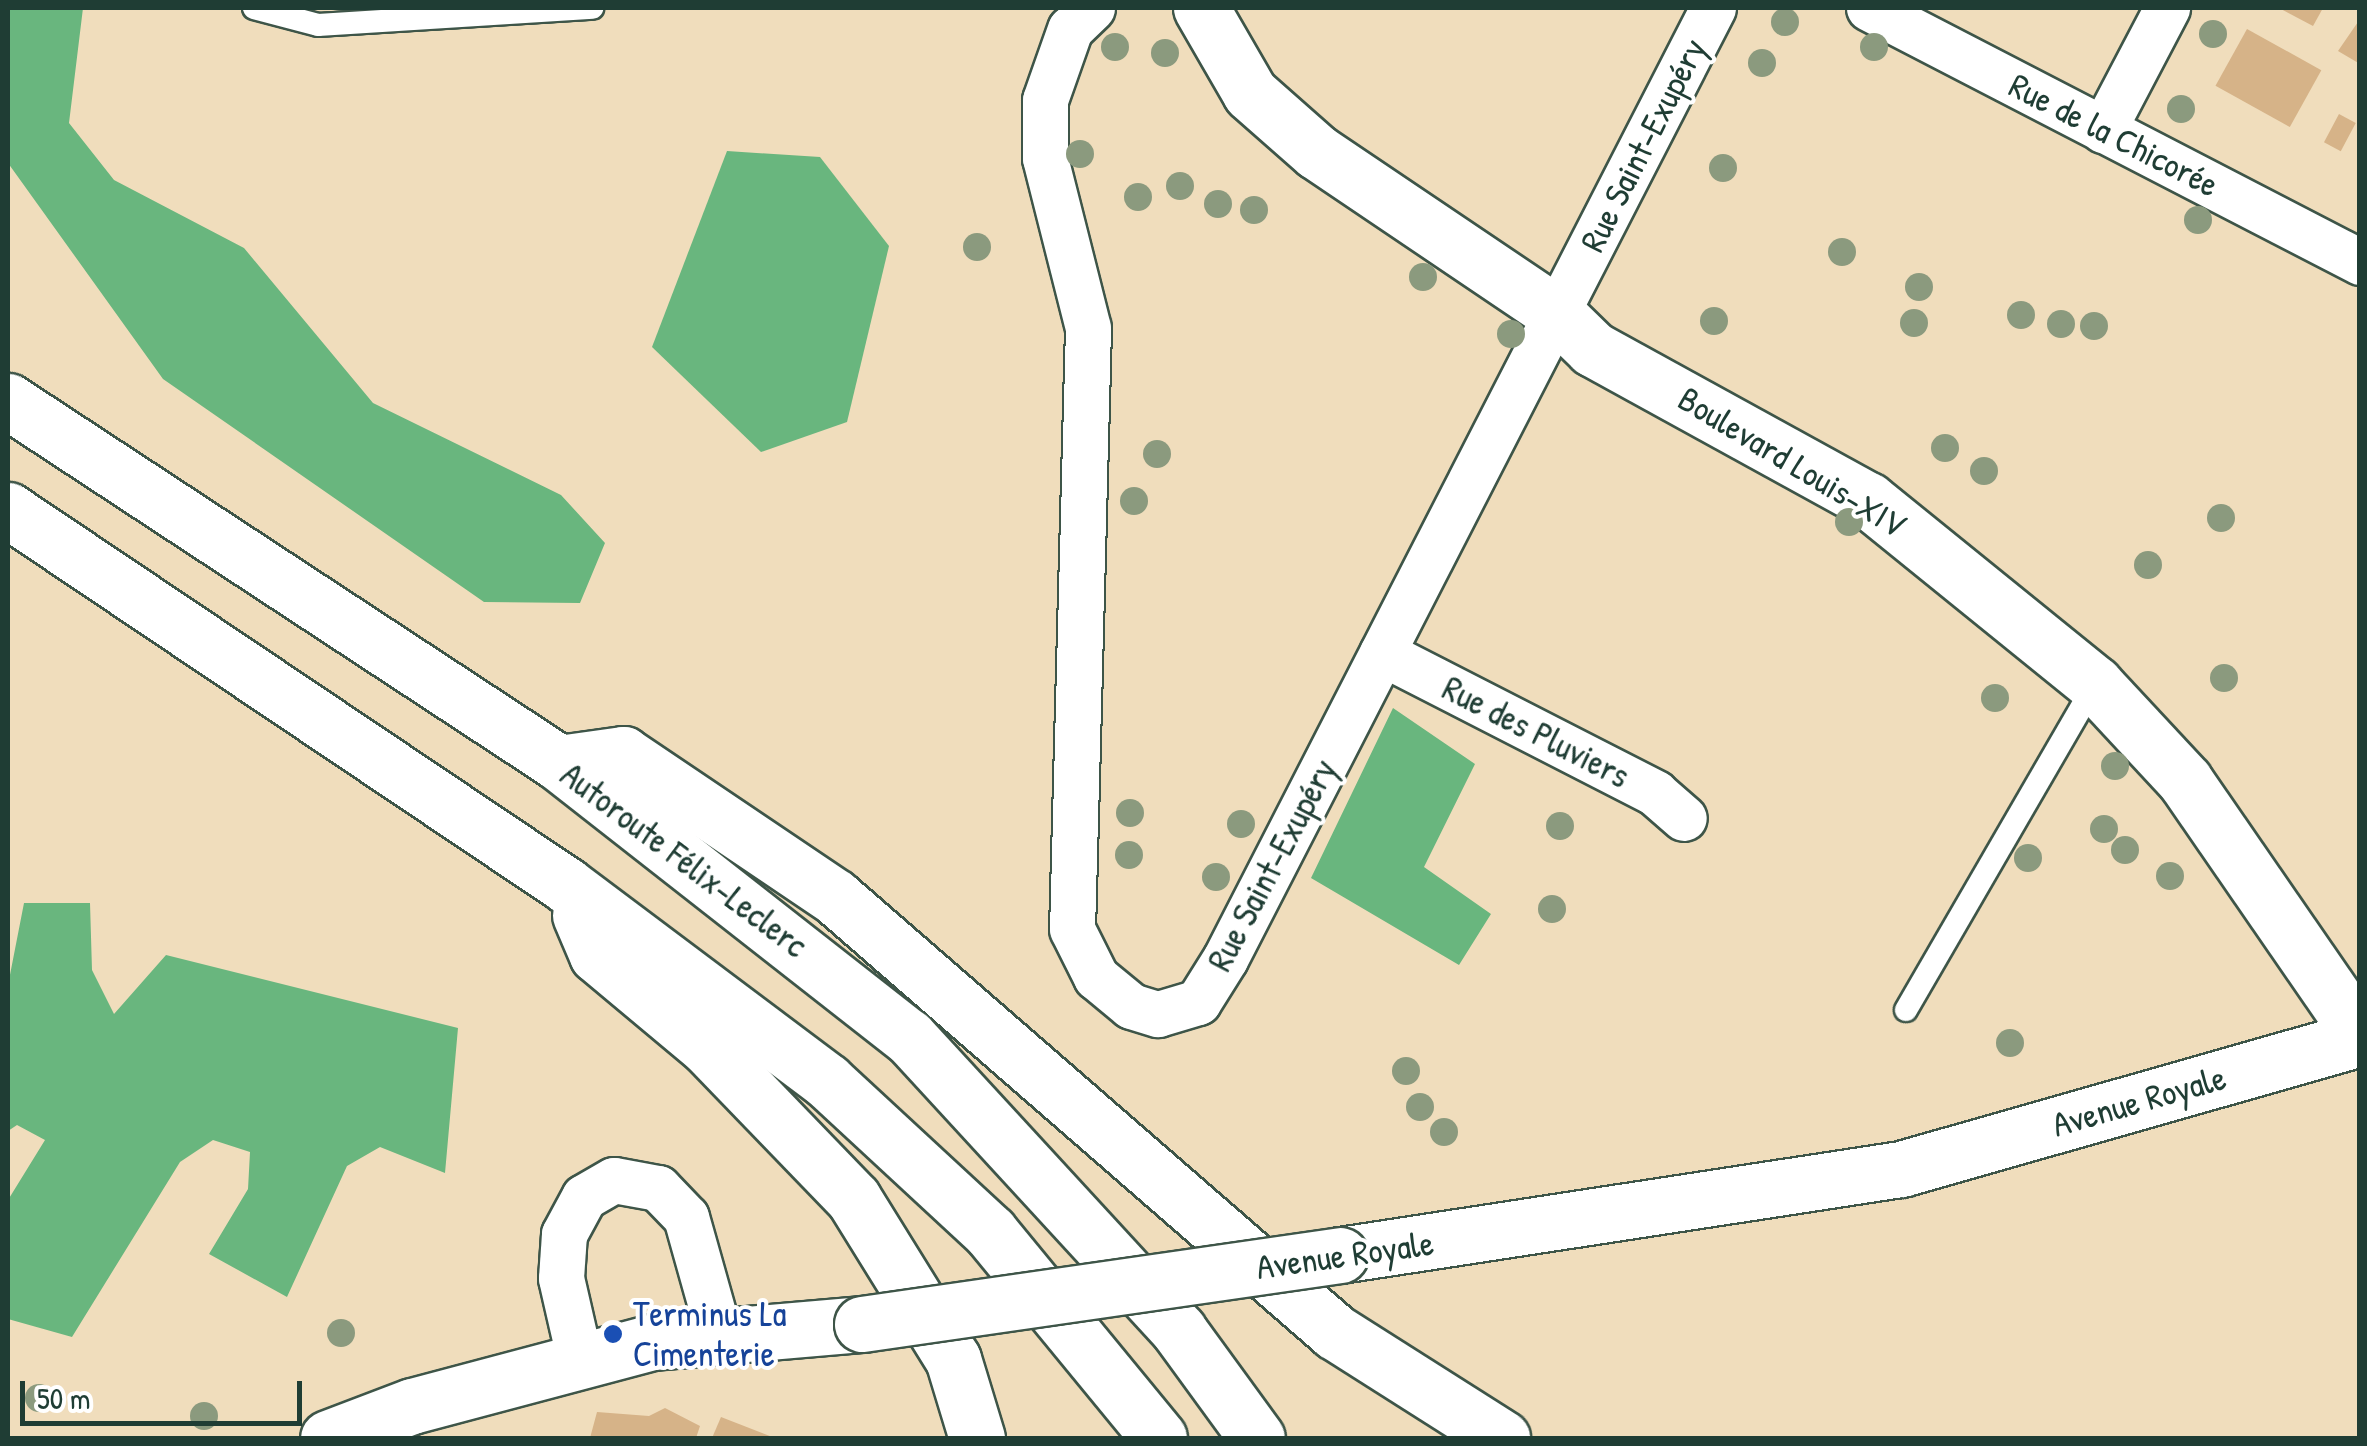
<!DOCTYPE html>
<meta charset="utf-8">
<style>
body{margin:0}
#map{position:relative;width:2367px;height:1446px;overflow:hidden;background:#f0ddbc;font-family:"Patrick Hand",sans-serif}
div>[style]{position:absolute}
.forest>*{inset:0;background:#69b67e}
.building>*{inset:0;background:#d6b388;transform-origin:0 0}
.roads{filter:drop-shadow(2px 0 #3e5548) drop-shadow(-2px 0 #3e5548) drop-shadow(0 2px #3e5548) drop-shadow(0 -2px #3e5548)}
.lane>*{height:22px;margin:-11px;padding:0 11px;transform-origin:11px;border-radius:11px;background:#fff}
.street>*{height:45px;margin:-22.5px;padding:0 22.5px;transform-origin:22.5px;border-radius:22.5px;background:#fff}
.secondary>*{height:55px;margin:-27.5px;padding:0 27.5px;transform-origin:27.5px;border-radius:27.5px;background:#fff}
.highway>*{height:55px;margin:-27.5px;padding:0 27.5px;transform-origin:27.5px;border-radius:27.5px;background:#fff}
.bridges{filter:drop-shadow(2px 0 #3e5548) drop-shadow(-2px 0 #3e5548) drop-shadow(0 2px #3e5548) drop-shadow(0 -2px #3e5548)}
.secondary-bridge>*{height:55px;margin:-27.5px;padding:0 27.5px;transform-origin:27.5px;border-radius:27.5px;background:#fff}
.trees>*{width:28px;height:28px;margin:-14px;border-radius:50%;background:#8b9a7e}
.dots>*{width:28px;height:28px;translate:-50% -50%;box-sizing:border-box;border:5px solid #fff;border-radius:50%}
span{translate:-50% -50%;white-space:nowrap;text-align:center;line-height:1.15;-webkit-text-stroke:8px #fff;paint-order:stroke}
.street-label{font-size:35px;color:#1f3d34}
.transit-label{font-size:35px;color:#164399}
.left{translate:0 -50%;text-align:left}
.frame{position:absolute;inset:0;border:10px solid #1f3d34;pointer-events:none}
.scale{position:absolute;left:20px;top:1381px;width:282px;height:45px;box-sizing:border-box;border:5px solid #1f3d34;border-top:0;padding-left:12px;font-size:30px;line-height:35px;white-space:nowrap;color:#1f3d34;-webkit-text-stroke:8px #fff;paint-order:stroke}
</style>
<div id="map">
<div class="forest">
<i style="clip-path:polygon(8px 8px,83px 8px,69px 123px,114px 180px,244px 248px,373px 403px,561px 495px,605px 543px,580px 603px,484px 602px,163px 379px,8px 163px)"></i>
<i style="clip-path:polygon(727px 151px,820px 157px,889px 246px,847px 422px,761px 452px,652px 347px)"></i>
<i style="clip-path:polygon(1393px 708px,1475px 764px,1424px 867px,1491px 914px,1459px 965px,1311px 878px)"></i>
<i style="clip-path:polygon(24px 903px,90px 903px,92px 970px,114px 1014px,166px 955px,458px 1028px,445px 1173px,380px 1147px,347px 1166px,287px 1297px,209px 1254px,248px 1189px,250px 1152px,213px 1140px,180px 1162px,72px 1337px,8px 1319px,8px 1200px,45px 1140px,17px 1125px,8px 1131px,8px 985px)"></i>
</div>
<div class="building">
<i style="clip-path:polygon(2279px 8px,2323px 8px,2313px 26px)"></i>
<i style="clip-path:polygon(2360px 19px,2360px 64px,2338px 51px)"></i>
<i style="left:2247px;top:29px;width:85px;height:65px;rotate:29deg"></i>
<i style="left:2339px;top:114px;width:19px;height:32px;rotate:28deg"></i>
<i style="clip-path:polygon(665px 1408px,700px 1426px,696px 1438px,590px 1438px,597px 1412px,649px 1416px)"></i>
<i style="clip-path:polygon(721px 1417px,775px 1438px,712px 1438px)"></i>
</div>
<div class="roads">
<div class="lane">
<i style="left:254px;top:8px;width:66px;rotate:14.9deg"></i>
<i style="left:318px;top:25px;width:275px;rotate:-3.6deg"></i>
<i style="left:1906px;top:1010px;width:377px;rotate:-59.9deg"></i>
</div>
<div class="street">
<i style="left:1092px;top:8px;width:30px;rotate:136deg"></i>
<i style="left:1070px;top:29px;width:75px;rotate:109.4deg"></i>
<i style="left:1045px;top:100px;width:58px;rotate:90deg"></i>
<i style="left:1045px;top:158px;width:175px;rotate:75.8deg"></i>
<i style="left:1088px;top:328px;width:601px;rotate:91.52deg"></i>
<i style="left:1072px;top:929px;width:54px;rotate:63.4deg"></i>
<i style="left:1096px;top:977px;width:45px;rotate:39.6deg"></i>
<i style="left:1131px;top:1006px;width:28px;rotate:17deg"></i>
<i style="left:1158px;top:1014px;width:42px;rotate:-16.7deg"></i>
<i style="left:1198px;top:1002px;width:51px;rotate:-57.9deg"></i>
<i style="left:1225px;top:959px;width:1069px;rotate:-62.84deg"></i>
<i style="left:1869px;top:8px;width:553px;rotate:27.35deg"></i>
<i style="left:2103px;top:130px;width:138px;rotate:-62.3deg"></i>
<i style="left:1382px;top:653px;width:307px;rotate:27.1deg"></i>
<i style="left:1655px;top:793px;width:38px;rotate:41deg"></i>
<i style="left:580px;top:1361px;width:85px;rotate:-102.9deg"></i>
<i style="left:561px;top:1278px;width:44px;rotate:-86.1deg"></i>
<i style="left:564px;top:1234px;width:42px;rotate:-61.6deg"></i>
<i style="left:584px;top:1197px;width:34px;rotate:-30deg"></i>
<i style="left:614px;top:1180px;width:45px;rotate:10.3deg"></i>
<i style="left:658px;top:1188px;width:40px;rotate:46deg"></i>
<i style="left:686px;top:1217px;width:118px;rotate:74.3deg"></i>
</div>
<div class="secondary">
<i style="left:1201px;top:8px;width:98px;rotate:60deg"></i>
<i style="left:1250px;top:93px;width:89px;rotate:41.4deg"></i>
<i style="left:1317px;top:152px;width:290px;rotate:34deg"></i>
<i style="left:1557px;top:314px;width:50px;rotate:44.2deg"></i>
<i style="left:1593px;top:349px;width:314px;rotate:28.8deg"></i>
<i style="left:1868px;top:500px;width:292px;rotate:39deg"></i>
<i style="left:2095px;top:684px;width:132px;rotate:47.1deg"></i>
<i style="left:2185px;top:781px;width:308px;rotate:55.4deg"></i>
<i style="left:1340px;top:1255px;width:568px;rotate:-8.72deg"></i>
<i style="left:1901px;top:1169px;width:477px;rotate:-15.9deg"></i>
<i style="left:328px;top:1438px;width:90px;rotate:-20.9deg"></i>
<i style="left:412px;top:1406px;width:249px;rotate:-14.9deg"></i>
<i style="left:653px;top:1342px;width:210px;rotate:-4.9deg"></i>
</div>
<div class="highway">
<i style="left:8px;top:401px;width:659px;rotate:33.3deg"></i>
<i style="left:559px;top:763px;width:444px;rotate:38.1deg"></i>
<i style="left:909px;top:1037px;width:399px;rotate:47.4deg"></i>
<i style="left:1179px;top:1331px;width:132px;rotate:53.9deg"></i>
<i style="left:8px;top:510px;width:672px;rotate:33.9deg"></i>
<i style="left:566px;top:885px;width:326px;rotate:36.9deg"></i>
<i style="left:827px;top:1081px;width:222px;rotate:42.8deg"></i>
<i style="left:990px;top:1232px;width:266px;rotate:50.6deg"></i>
<i style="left:559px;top:763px;width:65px;rotate:-8deg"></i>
<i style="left:623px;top:754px;width:256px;rotate:34deg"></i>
<i style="left:835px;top:897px;width:663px;rotate:41.02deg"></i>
<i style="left:1335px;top:1332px;width:198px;rotate:32.4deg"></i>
<i style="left:580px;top:915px;width:43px;rotate:67deg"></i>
<i style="left:597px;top:955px;width:143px;rotate:39.9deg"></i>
<i style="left:707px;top:1047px;width:210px;rotate:46deg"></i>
<i style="left:853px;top:1198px;width:190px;rotate:58.2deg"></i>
<i style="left:953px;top:1359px;width:83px;rotate:73.1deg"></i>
</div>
</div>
<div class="bridges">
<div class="secondary-bridge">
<i style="left:862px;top:1324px;width:483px;rotate:-8.2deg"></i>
</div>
</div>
<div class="trees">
<i style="left:1785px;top:22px"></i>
<i style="left:2213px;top:34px"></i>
<i style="left:1115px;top:47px"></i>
<i style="left:1874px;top:47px"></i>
<i style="left:1165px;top:53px"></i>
<i style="left:1762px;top:63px"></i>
<i style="left:2181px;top:109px"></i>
<i style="left:1080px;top:154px"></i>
<i style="left:1723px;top:168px"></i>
<i style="left:1180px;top:186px"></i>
<i style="left:1138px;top:197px"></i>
<i style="left:1218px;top:204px"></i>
<i style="left:1254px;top:210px"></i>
<i style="left:2198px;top:220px"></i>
<i style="left:977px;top:247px"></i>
<i style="left:1842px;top:252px"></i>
<i style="left:1423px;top:277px"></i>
<i style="left:1919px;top:287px"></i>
<i style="left:2021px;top:315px"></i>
<i style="left:1714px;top:321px"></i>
<i style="left:1914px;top:323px"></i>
<i style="left:2061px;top:324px"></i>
<i style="left:2094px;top:326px"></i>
<i style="left:1511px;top:334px"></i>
<i style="left:1945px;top:448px"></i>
<i style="left:1157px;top:454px"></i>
<i style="left:1984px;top:471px"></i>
<i style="left:1134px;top:501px"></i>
<i style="left:2221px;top:518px"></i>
<i style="left:1849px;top:522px"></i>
<i style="left:2148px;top:565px"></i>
<i style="left:2224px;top:678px"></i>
<i style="left:1995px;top:698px"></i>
<i style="left:2115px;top:766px"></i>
<i style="left:1130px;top:813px"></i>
<i style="left:1241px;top:824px"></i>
<i style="left:1560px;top:826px"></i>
<i style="left:2104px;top:829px"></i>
<i style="left:2125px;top:850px"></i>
<i style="left:1129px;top:855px"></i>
<i style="left:2028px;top:858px"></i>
<i style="left:2170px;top:876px"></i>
<i style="left:1216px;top:877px"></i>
<i style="left:1552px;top:909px"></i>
<i style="left:2010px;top:1043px"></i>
<i style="left:1406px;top:1071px"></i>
<i style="left:1420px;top:1107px"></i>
<i style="left:1444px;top:1132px"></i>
<i style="left:341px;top:1333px"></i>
<i style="left:39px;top:1398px"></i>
<i style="left:204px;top:1416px"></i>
</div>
<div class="dots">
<i style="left:613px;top:1334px;background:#1a4fb4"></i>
</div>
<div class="street-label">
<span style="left:2114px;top:135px;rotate:27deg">Rue de la Chicorée</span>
<span style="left:1643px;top:145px;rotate:-63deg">Rue Saint-Exupéry</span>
<span style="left:1792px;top:462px;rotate:31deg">Boulevard Louis-XIV</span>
<span style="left:1536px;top:732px;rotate:27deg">Rue des Pluviers</span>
<span style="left:684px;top:860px;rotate:37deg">Autoroute Félix-Leclerc</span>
<span style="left:1272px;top:865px;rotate:-62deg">Rue Saint-Exupéry</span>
<span style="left:2139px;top:1101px;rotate:-16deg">Avenue Royale</span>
<span style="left:1345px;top:1255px;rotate:-8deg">Avenue Royale</span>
</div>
<div class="transit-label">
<span class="left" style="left:633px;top:1334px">Terminus La<br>Cimenterie</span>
</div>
<div class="frame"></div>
<div class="scale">50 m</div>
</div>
